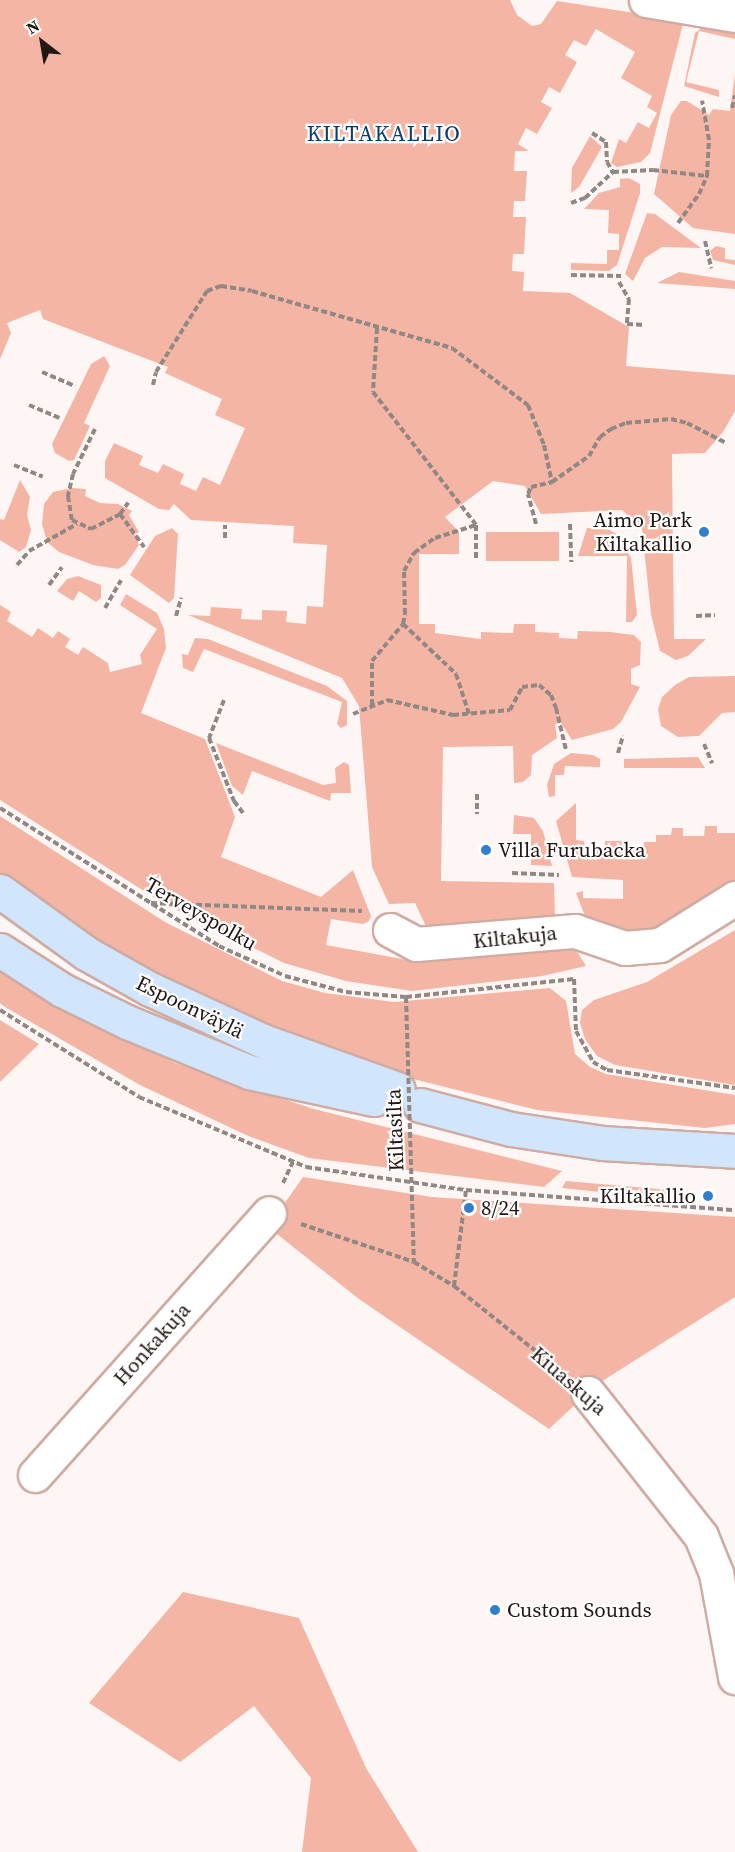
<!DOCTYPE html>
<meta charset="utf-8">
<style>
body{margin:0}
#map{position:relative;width:735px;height:1852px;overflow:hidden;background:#fdf6f4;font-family:"Source Serif 4",serif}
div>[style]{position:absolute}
.green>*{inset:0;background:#f4b5a5;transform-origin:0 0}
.path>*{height:4px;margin-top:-2px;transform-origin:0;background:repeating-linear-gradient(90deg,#918885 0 6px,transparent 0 9px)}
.roads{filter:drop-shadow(2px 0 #cfaca3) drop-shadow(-2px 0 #cfaca3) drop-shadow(0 2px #cfaca3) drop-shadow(0 -2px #cfaca3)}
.minor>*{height:33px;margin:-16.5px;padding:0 16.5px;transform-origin:16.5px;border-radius:16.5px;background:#fff}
.major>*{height:33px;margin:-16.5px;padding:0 16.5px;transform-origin:16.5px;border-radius:16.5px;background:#d1e5fc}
.path-bridge>*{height:4px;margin-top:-2px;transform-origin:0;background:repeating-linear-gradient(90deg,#918885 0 6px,transparent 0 9px)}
.dots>*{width:16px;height:16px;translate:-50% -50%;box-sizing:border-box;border:3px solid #fff;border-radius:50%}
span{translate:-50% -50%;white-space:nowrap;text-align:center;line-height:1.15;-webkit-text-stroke:4.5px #fff;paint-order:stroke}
.poi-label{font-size:21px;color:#231714}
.right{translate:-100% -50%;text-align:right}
.left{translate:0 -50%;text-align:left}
.street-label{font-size:21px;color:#231714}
.neighbourhood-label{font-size:22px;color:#0a3e6f;letter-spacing:1.5px}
.north{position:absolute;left:12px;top:12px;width:60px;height:60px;-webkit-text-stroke:4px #fff;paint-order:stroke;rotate:329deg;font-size:16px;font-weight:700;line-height:24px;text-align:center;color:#231714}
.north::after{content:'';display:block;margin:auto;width:21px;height:27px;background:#231714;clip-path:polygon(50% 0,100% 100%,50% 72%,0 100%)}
</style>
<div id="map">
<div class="green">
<i style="clip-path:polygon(0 0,510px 0,517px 15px,532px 26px,541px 24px,557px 1px,674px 19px,683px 24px,650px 153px,641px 162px,617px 167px,611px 163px,619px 139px,626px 143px,638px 122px,649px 128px,657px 113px,647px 107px,652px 96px,621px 78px,635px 52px,596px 29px,586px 46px,574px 40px,565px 55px,577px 62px,560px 93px,549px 87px,541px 102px,552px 108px,537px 134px,526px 128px,518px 144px,529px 151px,515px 151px,514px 171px,527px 171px,525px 201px,514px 201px,513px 217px,526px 217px,524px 254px,513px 254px,512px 271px,524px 272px,523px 291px,570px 293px,629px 327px,626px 366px,735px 375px,735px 411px,723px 432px,705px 453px,672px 454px,674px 639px,706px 639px,688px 656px,676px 660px,660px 651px,651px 614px,642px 529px,622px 510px,541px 514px,525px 486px,493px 481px,445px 517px,459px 532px,459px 554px,419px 554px,419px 624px,435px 624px,435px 633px,481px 639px,481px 632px,513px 633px,514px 624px,535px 624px,535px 632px,559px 633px,559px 638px,577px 639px,578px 631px,610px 632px,634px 635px,641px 642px,640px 665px,631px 669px,631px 684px,640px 687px,621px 722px,613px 729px,572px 740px,561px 723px,555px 724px,557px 738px,532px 755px,531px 775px,523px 782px,514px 783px,513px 746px,443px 747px,441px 881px,554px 883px,555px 918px,430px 935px,415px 903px,389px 904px,372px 867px,359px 706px,342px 678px,188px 615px,210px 616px,211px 607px,242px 609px,241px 619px,262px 620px,262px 610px,287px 611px,286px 622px,306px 624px,307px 606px,323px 607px,327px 545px,293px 543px,294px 526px,191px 520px,174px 504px,169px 510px,159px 509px,105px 478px,105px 461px,114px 443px,143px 456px,139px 465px,158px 473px,163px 464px,184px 474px,180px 484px,196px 491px,203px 477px,220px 485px,245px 428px,215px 415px,222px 399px,165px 373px,168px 367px,43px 319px,40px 310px,7px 323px,11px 333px,0 359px)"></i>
<i style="clip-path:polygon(707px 24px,735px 26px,735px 39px,699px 31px,686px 82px,719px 90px,719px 97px,684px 86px,695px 33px)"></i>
<i style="clip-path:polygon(735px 74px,735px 234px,693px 228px,654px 194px,671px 115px,681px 101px,687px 101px,709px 115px,713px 109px,730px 111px)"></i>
<i style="clip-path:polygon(590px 136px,602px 147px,579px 187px,571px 193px,572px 168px)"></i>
<i style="clip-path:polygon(629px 178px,640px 184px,640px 193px,617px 265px,609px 271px,571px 270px,571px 263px,607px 264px,607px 250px,619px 250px,619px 234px,608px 233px,609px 210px,584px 209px,599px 193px,620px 187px,620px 179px)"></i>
<i style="clip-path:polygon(647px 213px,655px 214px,701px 248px,662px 247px,645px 258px,633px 281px,625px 274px)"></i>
<i style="clip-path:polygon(716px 246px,725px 248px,725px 259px,735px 260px,735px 265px,713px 260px,710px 251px)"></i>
<i style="clip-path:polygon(679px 272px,735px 281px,735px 289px,657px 283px)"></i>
<i style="clip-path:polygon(104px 356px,110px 366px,84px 423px,90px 426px,74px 460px,69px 461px,55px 453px,52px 444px,91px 364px)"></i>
<i style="clip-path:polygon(20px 480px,30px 497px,27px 515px,31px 530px,26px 547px,19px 552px,0 540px,0 519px,4px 520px)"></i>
<i style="clip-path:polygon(72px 488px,86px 489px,85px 496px,100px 503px,118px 504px,132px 511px,129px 515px,139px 532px,135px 534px,139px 545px,125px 565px,118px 569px,93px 565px,59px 552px,47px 542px,42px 524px,44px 504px,53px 492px)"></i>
<i style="clip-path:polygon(172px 528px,178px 534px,174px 598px,169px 603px,130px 575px,155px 536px)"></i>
<i style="clip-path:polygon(587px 528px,608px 529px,617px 534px,631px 558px,637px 615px,632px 622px,626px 622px,627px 556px,578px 556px)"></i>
<i style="left:486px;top:532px;width:73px;height:29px"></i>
<i style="clip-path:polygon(78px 576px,101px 585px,101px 598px,96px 602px,79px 591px,73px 601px,57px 591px,67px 579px)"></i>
<i style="clip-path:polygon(126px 594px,157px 613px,164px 629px,166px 648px,141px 713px,205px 739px,235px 817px,221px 857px,321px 897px,353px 870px,371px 916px,369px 921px,363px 924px,331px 919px,326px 945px,413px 961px,565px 945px,576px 950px,586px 966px,542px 976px,412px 991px,346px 981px,284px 963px,163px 903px,0 800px,0 605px,11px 612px,7px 621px,32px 637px,38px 628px,53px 638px,58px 631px,70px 639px,65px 647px,78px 655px,83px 647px,108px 663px,110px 672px,142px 664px,140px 655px,157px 629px,120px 605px)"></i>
<i style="clip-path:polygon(195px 638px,208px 639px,327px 686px,347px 701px,347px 725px,341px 728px,337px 724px,342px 702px,204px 649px,193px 672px,183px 668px,182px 654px,188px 655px)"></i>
<i style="clip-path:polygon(735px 676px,735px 712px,722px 713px,699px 736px,678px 737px,661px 726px,658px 709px,662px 697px,675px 685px,689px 677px)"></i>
<i style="clip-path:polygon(216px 743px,323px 785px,336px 783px,335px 768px,344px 762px,349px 765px,351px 793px,331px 793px,330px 801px,252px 771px,243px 795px,232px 786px)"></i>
<i style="clip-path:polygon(571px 753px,593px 755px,600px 759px,600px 767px,565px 766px,564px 775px,555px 775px,555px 796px,549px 797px,547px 785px,554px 764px)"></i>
<i style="clip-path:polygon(698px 757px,705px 768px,624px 768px,624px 759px)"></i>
<i style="clip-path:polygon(576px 803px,576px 840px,584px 841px,585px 848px,605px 848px,605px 841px,626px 841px,626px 847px,644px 848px,644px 842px,656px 842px,656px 835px,671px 835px,672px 828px,683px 828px,683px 836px,704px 836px,705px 826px,717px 826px,717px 833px,735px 833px,735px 881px,647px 932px,627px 935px,587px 921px,576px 893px,583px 891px,583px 898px,623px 899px,623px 880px,572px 877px,556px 821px)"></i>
<i style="clip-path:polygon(514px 815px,534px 818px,543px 831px,552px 866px,531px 865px,531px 834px,513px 834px)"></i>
<i style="clip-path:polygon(0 816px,165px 922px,282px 981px,325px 993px,394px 1002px,550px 988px,566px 1001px,575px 1054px,590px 1067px,606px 1074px,735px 1095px,735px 1124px,705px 1128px,537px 1110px,397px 1075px,262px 1031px,131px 966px,0 877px)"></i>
<i style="clip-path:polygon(735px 930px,735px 1085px,615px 1065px,597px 1056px,585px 1039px,580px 1023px,582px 1010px,594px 1000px,647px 982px)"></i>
<i style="clip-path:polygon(0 969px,73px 1013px,175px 1063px,314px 1109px,562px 1171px,544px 1187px,309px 1158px,246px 1135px,140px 1085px,5px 1007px,0 1003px)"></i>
<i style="clip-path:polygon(0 1020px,39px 1044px,0 1082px)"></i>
<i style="clip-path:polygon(303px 1177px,432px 1197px,735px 1217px,735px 1297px,596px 1385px,549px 1429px,359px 1299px,268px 1227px)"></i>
<i style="clip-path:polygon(566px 1181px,681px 1191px,680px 1200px,562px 1188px)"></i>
<i style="clip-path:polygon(183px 1592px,299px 1618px,366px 1768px,418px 1852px,302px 1852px,311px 1778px,254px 1706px,180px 1762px,89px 1703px)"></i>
</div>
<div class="path">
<i style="left:732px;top:108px;width:13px;rotate:-77deg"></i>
<i style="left:592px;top:133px;width:17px;rotate:33deg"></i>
<i style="left:606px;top:142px;width:20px;rotate:87deg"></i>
<i style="left:607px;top:162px;width:12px;rotate:59deg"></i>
<i style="left:613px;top:172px;width:40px;rotate:-2.9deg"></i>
<i style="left:653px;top:170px;width:54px;rotate:6.3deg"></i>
<i style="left:571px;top:203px;width:15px;rotate:-20deg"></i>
<i style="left:585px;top:198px;width:38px;rotate:-43deg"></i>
<i style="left:678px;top:223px;width:36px;rotate:-54deg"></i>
<i style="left:699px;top:194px;width:20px;rotate:-66deg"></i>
<i style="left:707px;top:176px;width:36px;rotate:-87deg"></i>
<i style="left:709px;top:140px;width:40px;rotate:-100deg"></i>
<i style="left:705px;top:241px;width:28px;rotate:77deg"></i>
<i style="left:571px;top:275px;width:50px;rotate:1.1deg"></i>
<i style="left:619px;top:282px;width:20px;rotate:60deg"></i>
<i style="left:629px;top:299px;width:25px;rotate:95deg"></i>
<i style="left:627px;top:324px;width:18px;rotate:3deg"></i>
<i style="left:377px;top:328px;width:64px;rotate:93.6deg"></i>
<i style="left:373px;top:392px;width:168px;rotate:52.2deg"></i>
<i style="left:476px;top:525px;width:36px;rotate:90deg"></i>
<i style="left:42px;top:372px;width:36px;rotate:23deg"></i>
<i style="left:153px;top:385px;width:13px;rotate:-77deg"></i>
<i style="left:156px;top:372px;width:96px;rotate:-57.8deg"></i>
<i style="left:207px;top:291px;width:15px;rotate:-20deg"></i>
<i style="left:221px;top:286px;width:31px;rotate:9deg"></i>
<i style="left:252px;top:291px;width:208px;rotate:15.9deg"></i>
<i style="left:452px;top:348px;width:95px;rotate:36.9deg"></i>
<i style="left:528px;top:405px;width:43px;rotate:68.2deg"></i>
<i style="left:544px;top:445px;width:38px;rotate:78deg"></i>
<i style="left:29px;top:405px;width:33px;rotate:23deg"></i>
<i style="left:95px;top:429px;width:50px;rotate:116.1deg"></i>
<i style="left:73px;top:474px;width:23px;rotate:103deg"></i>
<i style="left:68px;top:496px;width:24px;rotate:81deg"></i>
<i style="left:72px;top:520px;width:21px;rotate:25deg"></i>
<i style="left:91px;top:529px;width:33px;rotate:-27deg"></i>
<i style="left:120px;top:514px;width:14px;rotate:-54deg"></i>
<i style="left:14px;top:465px;width:31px;rotate:22deg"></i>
<i style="left:120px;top:514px;width:41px;rotate:54deg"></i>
<i style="left:536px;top:524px;width:31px;rotate:-105deg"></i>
<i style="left:528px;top:494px;width:8px;rotate:-67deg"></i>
<i style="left:531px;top:487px;width:22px;rotate:-13deg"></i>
<i style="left:552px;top:482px;width:45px;rotate:-35.1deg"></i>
<i style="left:589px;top:456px;width:22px;rotate:-60deg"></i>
<i style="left:600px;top:437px;width:14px;rotate:-36deg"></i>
<i style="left:611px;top:429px;width:16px;rotate:-22deg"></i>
<i style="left:626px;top:423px;width:45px;rotate:-5.1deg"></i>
<i style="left:671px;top:419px;width:16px;rotate:14deg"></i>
<i style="left:687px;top:423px;width:44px;rotate:27.1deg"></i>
<i style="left:570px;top:524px;width:38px;rotate:88deg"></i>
<i style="left:225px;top:538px;width:13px;rotate:-90deg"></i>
<i style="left:17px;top:565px;width:18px;rotate:-49deg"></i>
<i style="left:29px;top:551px;width:55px;rotate:-29.4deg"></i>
<i style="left:49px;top:585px;width:22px;rotate:-54deg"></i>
<i style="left:105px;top:608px;width:32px;rotate:-60deg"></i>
<i style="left:176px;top:616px;width:19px;rotate:-74deg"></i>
<i style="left:696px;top:616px;width:19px;rotate:-3deg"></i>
<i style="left:403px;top:624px;width:73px;rotate:43.3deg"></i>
<i style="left:456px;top:674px;width:42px;rotate:72deg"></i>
<i style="left:224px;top:700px;width:41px;rotate:111.5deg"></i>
<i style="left:209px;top:738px;width:68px;rotate:68.4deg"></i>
<i style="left:234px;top:801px;width:15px;rotate:53deg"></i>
<i style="left:372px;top:705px;width:44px;rotate:-90deg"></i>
<i style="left:372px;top:661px;width:48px;rotate:-50deg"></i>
<i style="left:403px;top:624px;width:10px;rotate:-79deg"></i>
<i style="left:405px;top:614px;width:43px;rotate:-91.3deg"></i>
<i style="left:404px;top:571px;width:21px;rotate:-61deg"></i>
<i style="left:414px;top:553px;width:26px;rotate:-36deg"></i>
<i style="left:435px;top:538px;width:43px;rotate:-17.6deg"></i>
<i style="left:353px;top:714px;width:37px;rotate:-22deg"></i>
<i style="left:387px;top:700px;width:68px;rotate:12.8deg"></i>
<i style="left:453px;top:715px;width:57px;rotate:-5deg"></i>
<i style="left:510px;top:710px;width:26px;rotate:-62deg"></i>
<i style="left:522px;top:687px;width:17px;rotate:-7deg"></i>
<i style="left:539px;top:685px;width:16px;rotate:40deg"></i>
<i style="left:551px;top:695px;width:14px;rotate:69deg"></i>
<i style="left:556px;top:708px;width:43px;rotate:76.6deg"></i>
<i style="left:704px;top:744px;width:21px;rotate:67deg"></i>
<i style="left:618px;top:753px;width:18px;rotate:-74deg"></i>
<i style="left:477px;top:794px;width:20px;rotate:90deg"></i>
<i style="left:0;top:808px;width:259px;rotate:32.2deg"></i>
<i style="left:219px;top:946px;width:72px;rotate:24.4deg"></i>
<i style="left:285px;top:976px;width:63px;rotate:14.7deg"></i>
<i style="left:346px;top:992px;width:60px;rotate:4.8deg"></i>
<i style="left:406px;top:997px;width:169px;rotate:-6.1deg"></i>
<i style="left:574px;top:979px;width:52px;rotate:87.8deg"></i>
<i style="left:576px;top:1031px;width:35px;rotate:61deg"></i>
<i style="left:593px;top:1062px;width:16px;rotate:30deg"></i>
<i style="left:607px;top:1070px;width:129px;rotate:8deg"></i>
<i style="left:512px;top:873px;width:47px;rotate:2.4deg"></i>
<i style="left:151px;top:903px;width:211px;rotate:2.2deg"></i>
<i style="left:0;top:1010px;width:164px;rotate:32deg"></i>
<i style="left:139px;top:1097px;width:181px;rotate:22.7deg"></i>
<i style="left:306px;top:1167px;width:162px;rotate:8.2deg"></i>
<i style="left:466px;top:1190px;width:270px;rotate:4.3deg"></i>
<i style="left:283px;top:1183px;width:23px;rotate:-65deg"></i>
<i style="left:301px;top:1224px;width:119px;rotate:18.6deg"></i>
<i style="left:414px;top:1262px;width:47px;rotate:31deg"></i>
<i style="left:454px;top:1286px;width:138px;rotate:38.5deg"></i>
<i style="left:454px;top:1286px;width:97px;rotate:-82.9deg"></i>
</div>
<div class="roads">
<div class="minor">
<i style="left:646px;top:0;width:90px;rotate:9.6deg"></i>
<i style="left:390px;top:930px;width:30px;rotate:28deg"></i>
<i style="left:416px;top:944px;width:160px;rotate:-4.7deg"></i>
<i style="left:575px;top:931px;width:53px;rotate:18.8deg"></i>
<i style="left:625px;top:948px;width:35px;rotate:-5deg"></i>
<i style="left:660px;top:945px;width:89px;rotate:-32.1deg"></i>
<i style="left:588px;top:1393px;width:182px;rotate:51.7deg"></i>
<i style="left:701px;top:1536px;width:40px;rotate:68deg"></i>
<i style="left:716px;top:1573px;width:106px;rotate:79.6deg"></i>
<i style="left:35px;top:1475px;width:351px;rotate:-48.2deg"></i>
</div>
<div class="major">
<i style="left:0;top:891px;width:106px;rotate:35.8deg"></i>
<i style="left:86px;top:953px;width:73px;rotate:29.4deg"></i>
<i style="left:150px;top:989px;width:124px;rotate:24.7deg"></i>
<i style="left:263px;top:1041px;width:143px;rotate:19.6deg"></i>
<i style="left:0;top:950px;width:74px;rotate:32.8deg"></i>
<i style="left:62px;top:990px;width:72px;rotate:26.2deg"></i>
<i style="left:127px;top:1022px;width:132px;rotate:22.3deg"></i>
<i style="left:249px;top:1072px;width:128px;rotate:12.2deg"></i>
<i style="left:420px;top:1105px;width:94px;rotate:14.8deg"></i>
<i style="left:511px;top:1129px;width:92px;rotate:8.7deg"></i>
<i style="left:602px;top:1143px;width:133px;rotate:3.4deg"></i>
</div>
</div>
<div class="path-bridge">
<i style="left:406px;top:997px;width:265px;rotate:88.3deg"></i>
</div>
<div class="dots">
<i style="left:704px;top:532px;background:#317ece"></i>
<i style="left:486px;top:850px;background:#317ece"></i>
<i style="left:708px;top:1196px;background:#317ece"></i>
<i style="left:469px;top:1208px;background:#317ece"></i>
<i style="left:495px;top:1610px;background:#317ece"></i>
</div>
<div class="poi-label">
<span class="right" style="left:692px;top:532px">Aimo Park<br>Kiltakallio</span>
<span class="left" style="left:498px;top:850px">Villa Furubacka</span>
<span class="right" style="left:696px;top:1196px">Kiltakallio</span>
<span class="left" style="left:481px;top:1208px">8/24</span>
<span class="left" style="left:507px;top:1610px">Custom Sounds</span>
</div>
<div class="street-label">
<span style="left:201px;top:914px;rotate:30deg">Terveyspolku</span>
<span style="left:515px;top:937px;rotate:-6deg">Kiltakuja</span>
<span style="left:190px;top:1007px;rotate:26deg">Espoonväylä</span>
<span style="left:395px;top:1130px;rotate:-92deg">Kiltasilta</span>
<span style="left:152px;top:1344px;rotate:-48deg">Honkakuja</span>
<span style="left:569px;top:1381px;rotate:41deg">Kiuaskuja</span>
</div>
<div class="neighbourhood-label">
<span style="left:384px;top:134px">KILTAKALLIO</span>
</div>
<div class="north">N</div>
</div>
